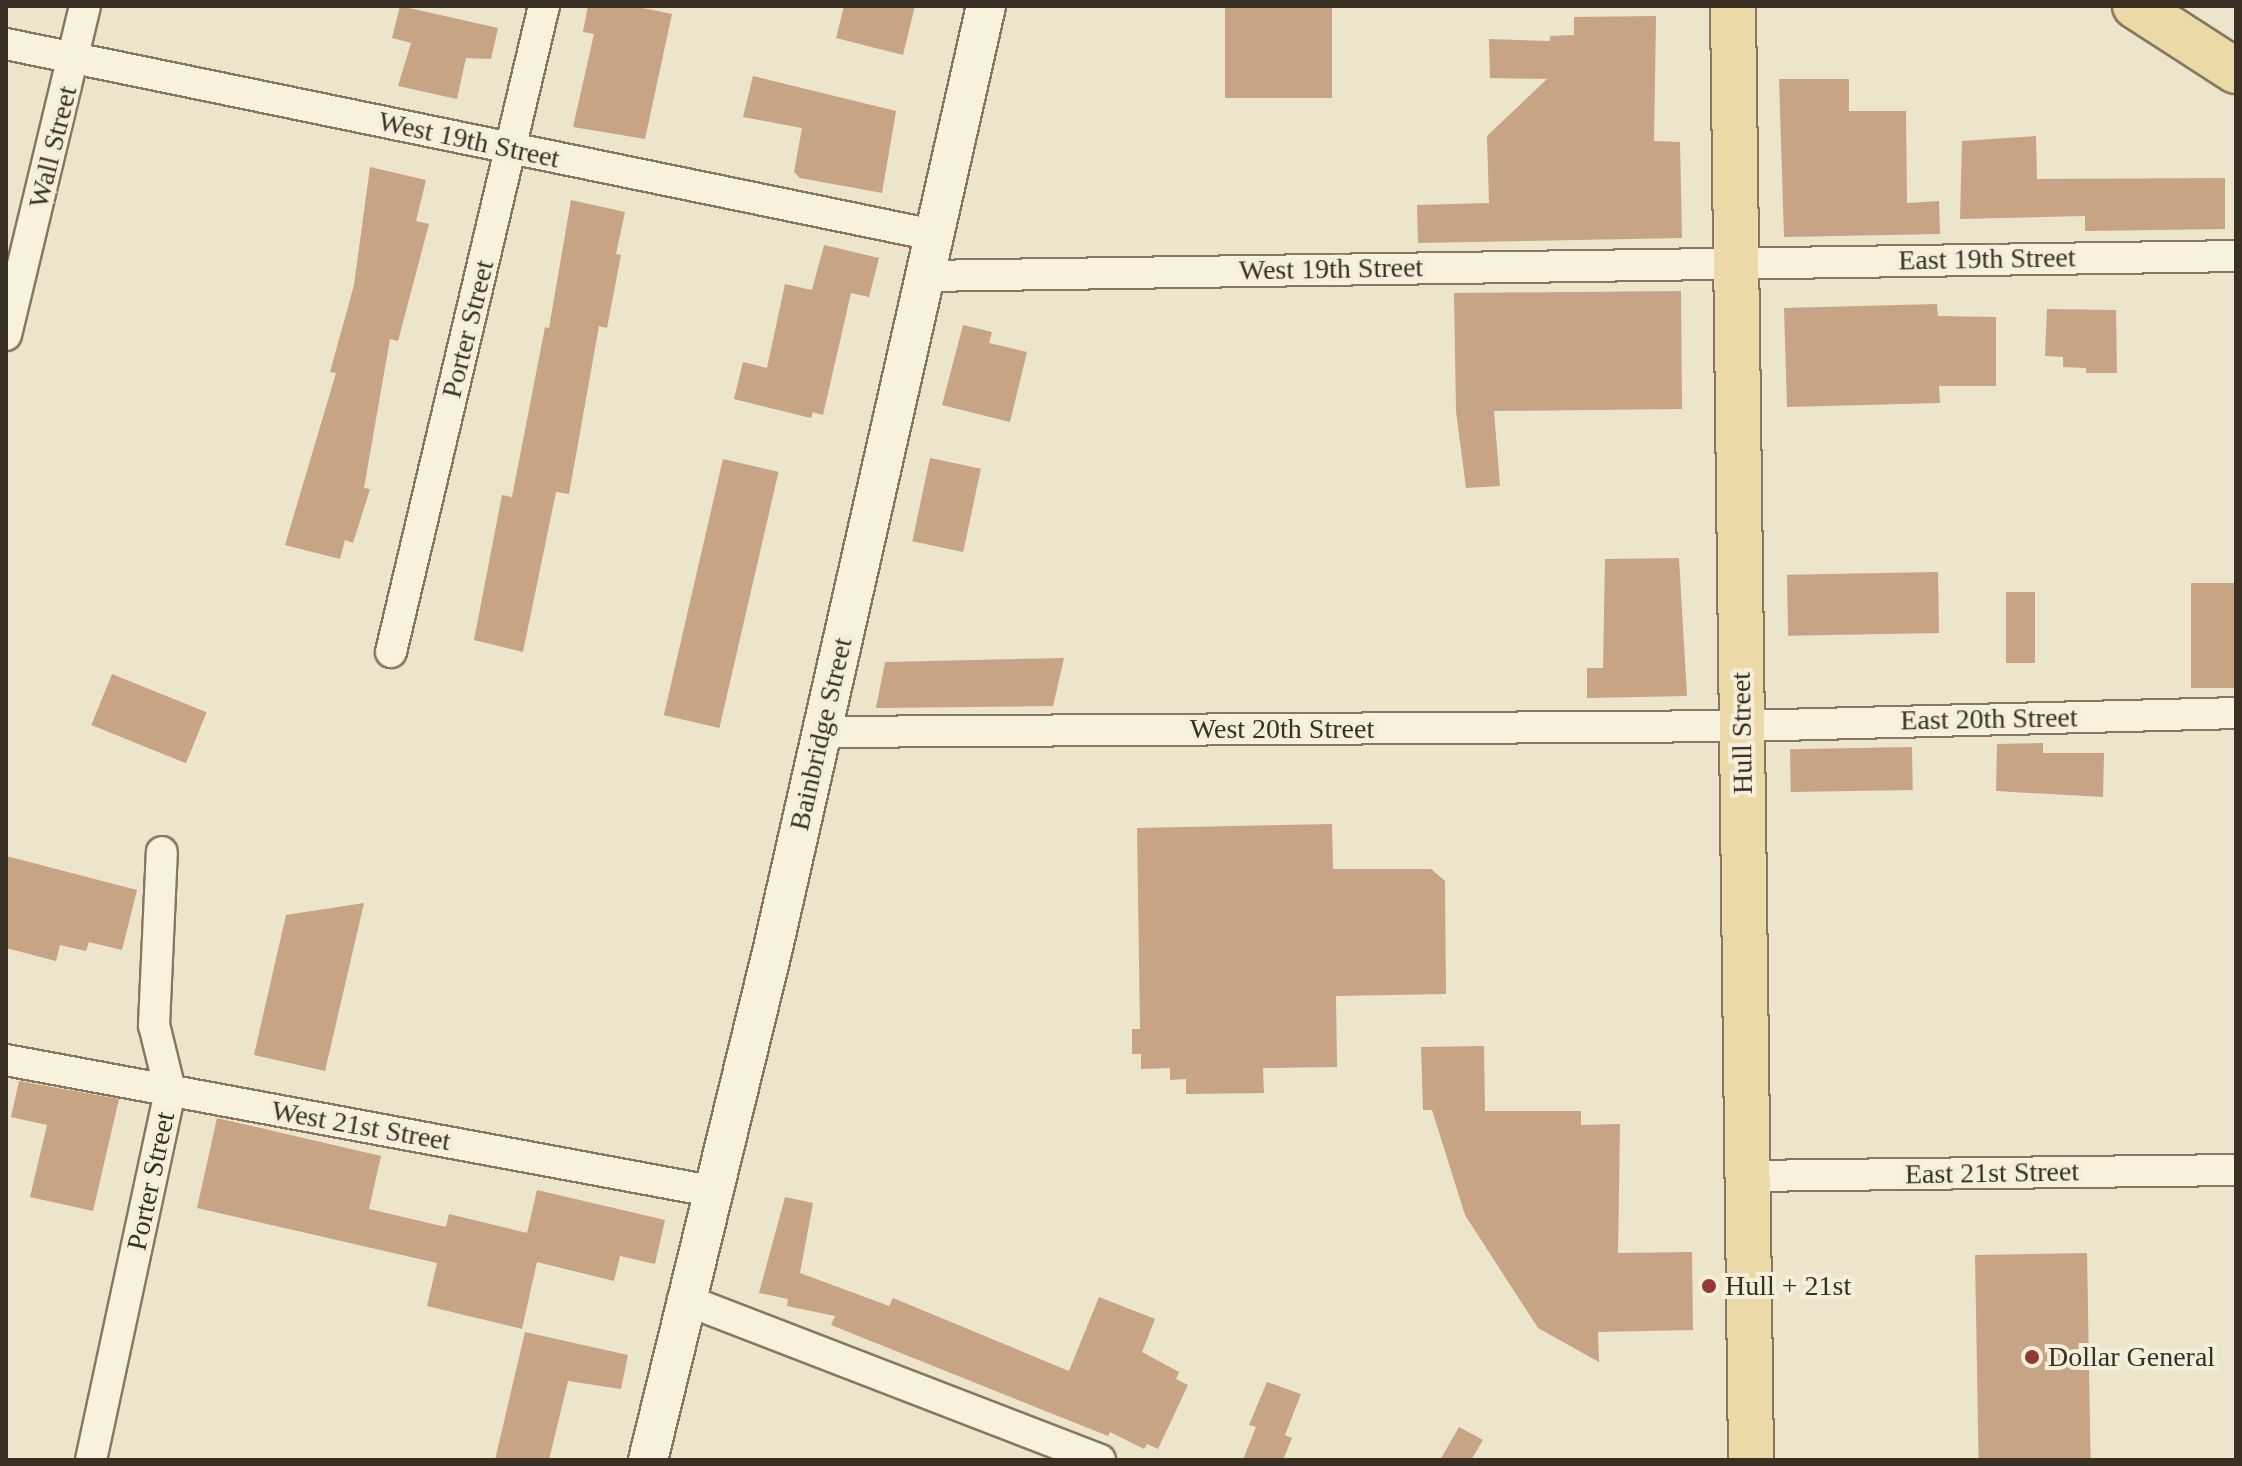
<!DOCTYPE html>
<style>
body{margin:0}
#map{position:relative;width:2242px;height:1466px;overflow:hidden;background:#ece4cb;font-family:Georgia,serif}
div>[style]{position:absolute}
.building>*{inset:0;background:#c7a484;transform-origin:0 0}
.roads{filter:drop-shadow(2px 0 #887760) drop-shadow(-2px 0 #887760) drop-shadow(0 2px #887760) drop-shadow(0 -2px #887760)}
.minor>*{height:30px;margin:-15px;padding:0 15px;transform-origin:15px;border-radius:15px;background:#f7f1de}
.tertiary>*{height:38px;margin:-19px;padding:0 19px;transform-origin:19px;border-radius:19px;background:#f7f1de}
.primary>*{height:44px;margin:-22px;padding:0 22px;transform-origin:22px;border-radius:22px;background:#ebd9a7}
.dots>*{width:22px;height:22px;translate:-50% -50%;box-sizing:border-box;border:4px solid #f4eeda;border-radius:50%}
span{translate:-50% -50%;white-space:nowrap;text-align:center;line-height:1.15;-webkit-text-stroke:8px #f4eeda;paint-order:stroke}
.street-label{font-size:28px;color:#3a2f23}
.poi-label{font-size:28px;color:#3a2f23}
.left{translate:0 -50%;text-align:left}
.frame{position:absolute;inset:0;border:8px solid #3a2f23;pointer-events:none}
</style>
<div id="map">
<div class="building">
<i style="clip-path:polygon(400px 6px,498px 28px,491px 59px,466px 58px,457px 99px,398px 86px,411px 43px,392px 38px)"></i>
<i style="clip-path:polygon(588px 6px,633px 6px,672px 14px,645px 139px,573px 127px,594px 34px,583px 32px)"></i>
<i style="clip-path:polygon(844px 6px,915px 6px,903px 55px,836px 38px)"></i>
<i style="left:1225px;top:6px;width:107px;height:92px"></i>
<i style="clip-path:polygon(1656px 16px,1654px 141px,1680px 142px,1682px 238px,1418px 243px,1417px 205px,1489px 203px,1487px 136px,1547px 79px,1490px 78px,1489px 39px,1550px 41px,1550px 36px,1574px 35px,1574px 17px)"></i>
<i style="clip-path:polygon(753px 76px,896px 111px,882px 193px,800px 178px,794px 172px,802px 128px,743px 117px)"></i>
<i style="clip-path:polygon(1779px 79px,1849px 79px,1849px 111px,1906px 111px,1907px 203px,1939px 201px,1940px 234px,1784px 237px)"></i>
<i style="clip-path:polygon(2036px 136px,2037px 179px,2225px 178px,2225px 229px,2085px 231px,2085px 216px,1960px 219px,1962px 141px)"></i>
<i style="clip-path:polygon(370px 167px,426px 180px,416px 221px,429px 224px,398px 341px,390px 339px,364px 488px,370px 489px,353px 543px,345px 540px,340px 559px,285px 545px,336px 373px,330px 372px,354px 285px)"></i>
<i style="clip-path:polygon(571px 200px,625px 212px,616px 254px,621px 255px,607px 328px,599px 326px,569px 494px,556px 492px,523px 652px,474px 640px,502px 495px,512px 497px,545px 327px,549px 328px)"></i>
<i style="clip-path:polygon(824px 245px,879px 258px,869px 297px,851px 293px,823px 415px,813px 412px,811px 418px,734px 399px,743px 362px,767px 368px,785px 284px,812px 290px)"></i>
<i style="clip-path:polygon(1681px 291px,1682px 409px,1494px 411px,1500px 486px,1466px 488px,1456px 411px,1454px 293px)"></i>
<i style="clip-path:polygon(1937px 304px,1938px 316px,1996px 317px,1996px 386px,1939px 386px,1940px 403px,1787px 407px,1784px 308px)"></i>
<i style="clip-path:polygon(2047px 309px,2116px 310px,2117px 373px,2086px 373px,2086px 368px,2063px 367px,2063px 357px,2045px 356px)"></i>
<i style="clip-path:polygon(963px 325px,992px 332px,989px 343px,1027px 352px,1010px 422px,942px 405px)"></i>
<i style="left:930px;top:458px;width:52px;height:85px;rotate:12deg"></i>
<i style="left:723px;top:459px;width:57px;height:263px;rotate:13deg"></i>
<i style="clip-path:polygon(1679px 558px,1687px 696px,1587px 698px,1587px 668px,1603px 668px,1605px 559px)"></i>
<i style="left:1938px;top:572px;width:61px;height:151px;rotate:89deg"></i>
<i style="left:2236px;top:583px;width:105px;height:45px;rotate:90deg"></i>
<i style="left:2006px;top:592px;width:29px;height:71px"></i>
<i style="clip-path:polygon(1064px 658px,1053px 706px,876px 708px,885px 662px)"></i>
<i style="left:112px;top:674px;width:102px;height:55px;rotate:22deg"></i>
<i style="clip-path:polygon(2043px 743px,2043px 753px,2104px 753px,2103px 797px,1996px 791px,1997px 744px)"></i>
<i style="left:1912px;top:747px;width:43px;height:122px;rotate:89deg"></i>
<i style="clip-path:polygon(1332px 824px,1333px 869px,1431px 869px,1445px 881px,1446px 994px,1336px 996px,1337px 1067px,1263px 1068px,1264px 1093px,1186px 1094px,1186px 1079px,1170px 1080px,1170px 1068px,1141px 1069px,1141px 1054px,1132px 1054px,1132px 1029px,1140px 1029px,1137px 828px)"></i>
<i style="clip-path:polygon(6px 856px,137px 890px,122px 950px,89px 942px,86px 951px,60px 945px,56px 961px,6px 948px)"></i>
<i style="clip-path:polygon(364px 903px,325px 1071px,254px 1055px,286px 915px)"></i>
<i style="clip-path:polygon(1484px 1046px,1485px 1111px,1581px 1111px,1581px 1125px,1620px 1124px,1618px 1253px,1692px 1252px,1693px 1330px,1598px 1332px,1599px 1362px,1538px 1328px,1465px 1215px,1432px 1110px,1423px 1110px,1421px 1047px)"></i>
<i style="clip-path:polygon(19px 1081px,119px 1099px,93px 1211px,30px 1197px,47px 1125px,11px 1117px)"></i>
<i style="clip-path:polygon(217px 1118px,381px 1156px,369px 1209px,446px 1227px,449px 1214px,527px 1233px,537px 1190px,665px 1220px,655px 1264px,620px 1256px,614px 1281px,537px 1262px,522px 1329px,427px 1306px,437px 1263px,197px 1208px)"></i>
<i style="clip-path:polygon(785px 1197px,813px 1203px,800px 1273px,889px 1306px,893px 1298px,1069px 1371px,1099px 1297px,1155px 1319px,1142px 1352px,1179px 1372px,1176px 1379px,1188px 1385px,1158px 1449px,1147px 1444px,1144px 1449px,1110px 1432px,1108px 1436px,831px 1325px,835px 1316px,787px 1306px,788px 1299px,759px 1293px)"></i>
<i style="left:2087px;top:1253px;width:207px;height:112px;rotate:89deg"></i>
<i style="clip-path:polygon(525px 1332px,628px 1355px,621px 1389px,568px 1381px,549px 1460px,495px 1460px)"></i>
<i style="clip-path:polygon(1267px 1382px,1301px 1394px,1285px 1435px,1292px 1438px,1283px 1460px,1243px 1460px,1256px 1427px,1249px 1425px)"></i>
<i style="clip-path:polygon(1459px 1427px,1483px 1440px,1471px 1460px,1440px 1460px)"></i>
</div>
<div class="roads">
<div class="minor">
<i style="left:6px;top:44px;width:946px;rotate:11.64deg"></i>
<i style="left:924px;top:276px;width:1312px;rotate:-0.87deg"></i>
<i style="left:6px;top:335px;width:338px;rotate:-76.5deg"></i>
<i style="left:391px;top:652px;width:664px;rotate:-76.68deg"></i>
<i style="left:821px;top:732px;width:921px;rotate:-0.37deg"></i>
<i style="left:1742px;top:726px;width:494px;rotate:-1.5deg"></i>
<i style="left:6px;top:1060px;width:722px;rotate:10.53deg"></i>
<i style="left:1747px;top:1176px;width:489px;rotate:-0.7deg"></i>
<i style="left:683px;top:1299px;width:447px;rotate:21.1deg"></i>
<i style="left:91px;top:1460px;width:378px;rotate:-77.9deg"></i>
<i style="left:170px;top:1090px;width:67px;rotate:-103.8deg"></i>
<i style="left:154px;top:1025px;width:173px;rotate:-87.4deg"></i>
</div>
<div class="tertiary">
<i style="left:648px;top:1460px;width:527px;rotate:-76.28deg"></i>
<i style="left:773px;top:948px;width:966px;rotate:-77.26deg"></i>
</div>
<div class="primary">
<i style="left:1733px;top:6px;width:1454px;rotate:89.29deg"></i>
<i style="left:2135px;top:6px;width:120px;rotate:32.8deg"></i>
</div>
</div>
<div class="dots">
<i style="left:1709px;top:1286px;background:#923935"></i>
<i style="left:2032px;top:1357px;background:#923935"></i>
</div>
<div class="street-label">
<span style="left:469px;top:140px;rotate:12deg">West 19th Street</span>
<span style="left:53px;top:147px;rotate:-76deg">Wall Street</span>
<span style="left:1987px;top:259px;rotate:-1deg">East 19th Street</span>
<span style="left:1331px;top:269px;rotate:-1deg">West 19th Street</span>
<span style="left:468px;top:329px;rotate:-76deg">Porter Street</span>
<span style="left:1989px;top:719px;rotate:-1deg">East 20th Street</span>
<span style="left:1282px;top:729px">West 20th Street</span>
<span style="left:1742px;top:733px;rotate:-91deg">Hull Street</span>
<span style="left:821px;top:734px;rotate:-77deg">Bainbridge Street</span>
<span style="left:361px;top:1126px;rotate:10deg">West 21st Street</span>
<span style="left:1992px;top:1173px;rotate:-1deg">East 21st Street</span>
<span style="left:151px;top:1181px;rotate:-78deg">Porter Street</span>
</div>
<div class="poi-label">
<span class="left" style="left:1725px;top:1286px">Hull + 21st</span>
<span class="left" style="left:2048px;top:1357px">Dollar General</span>
</div>
<div class="frame"></div>
</div>
